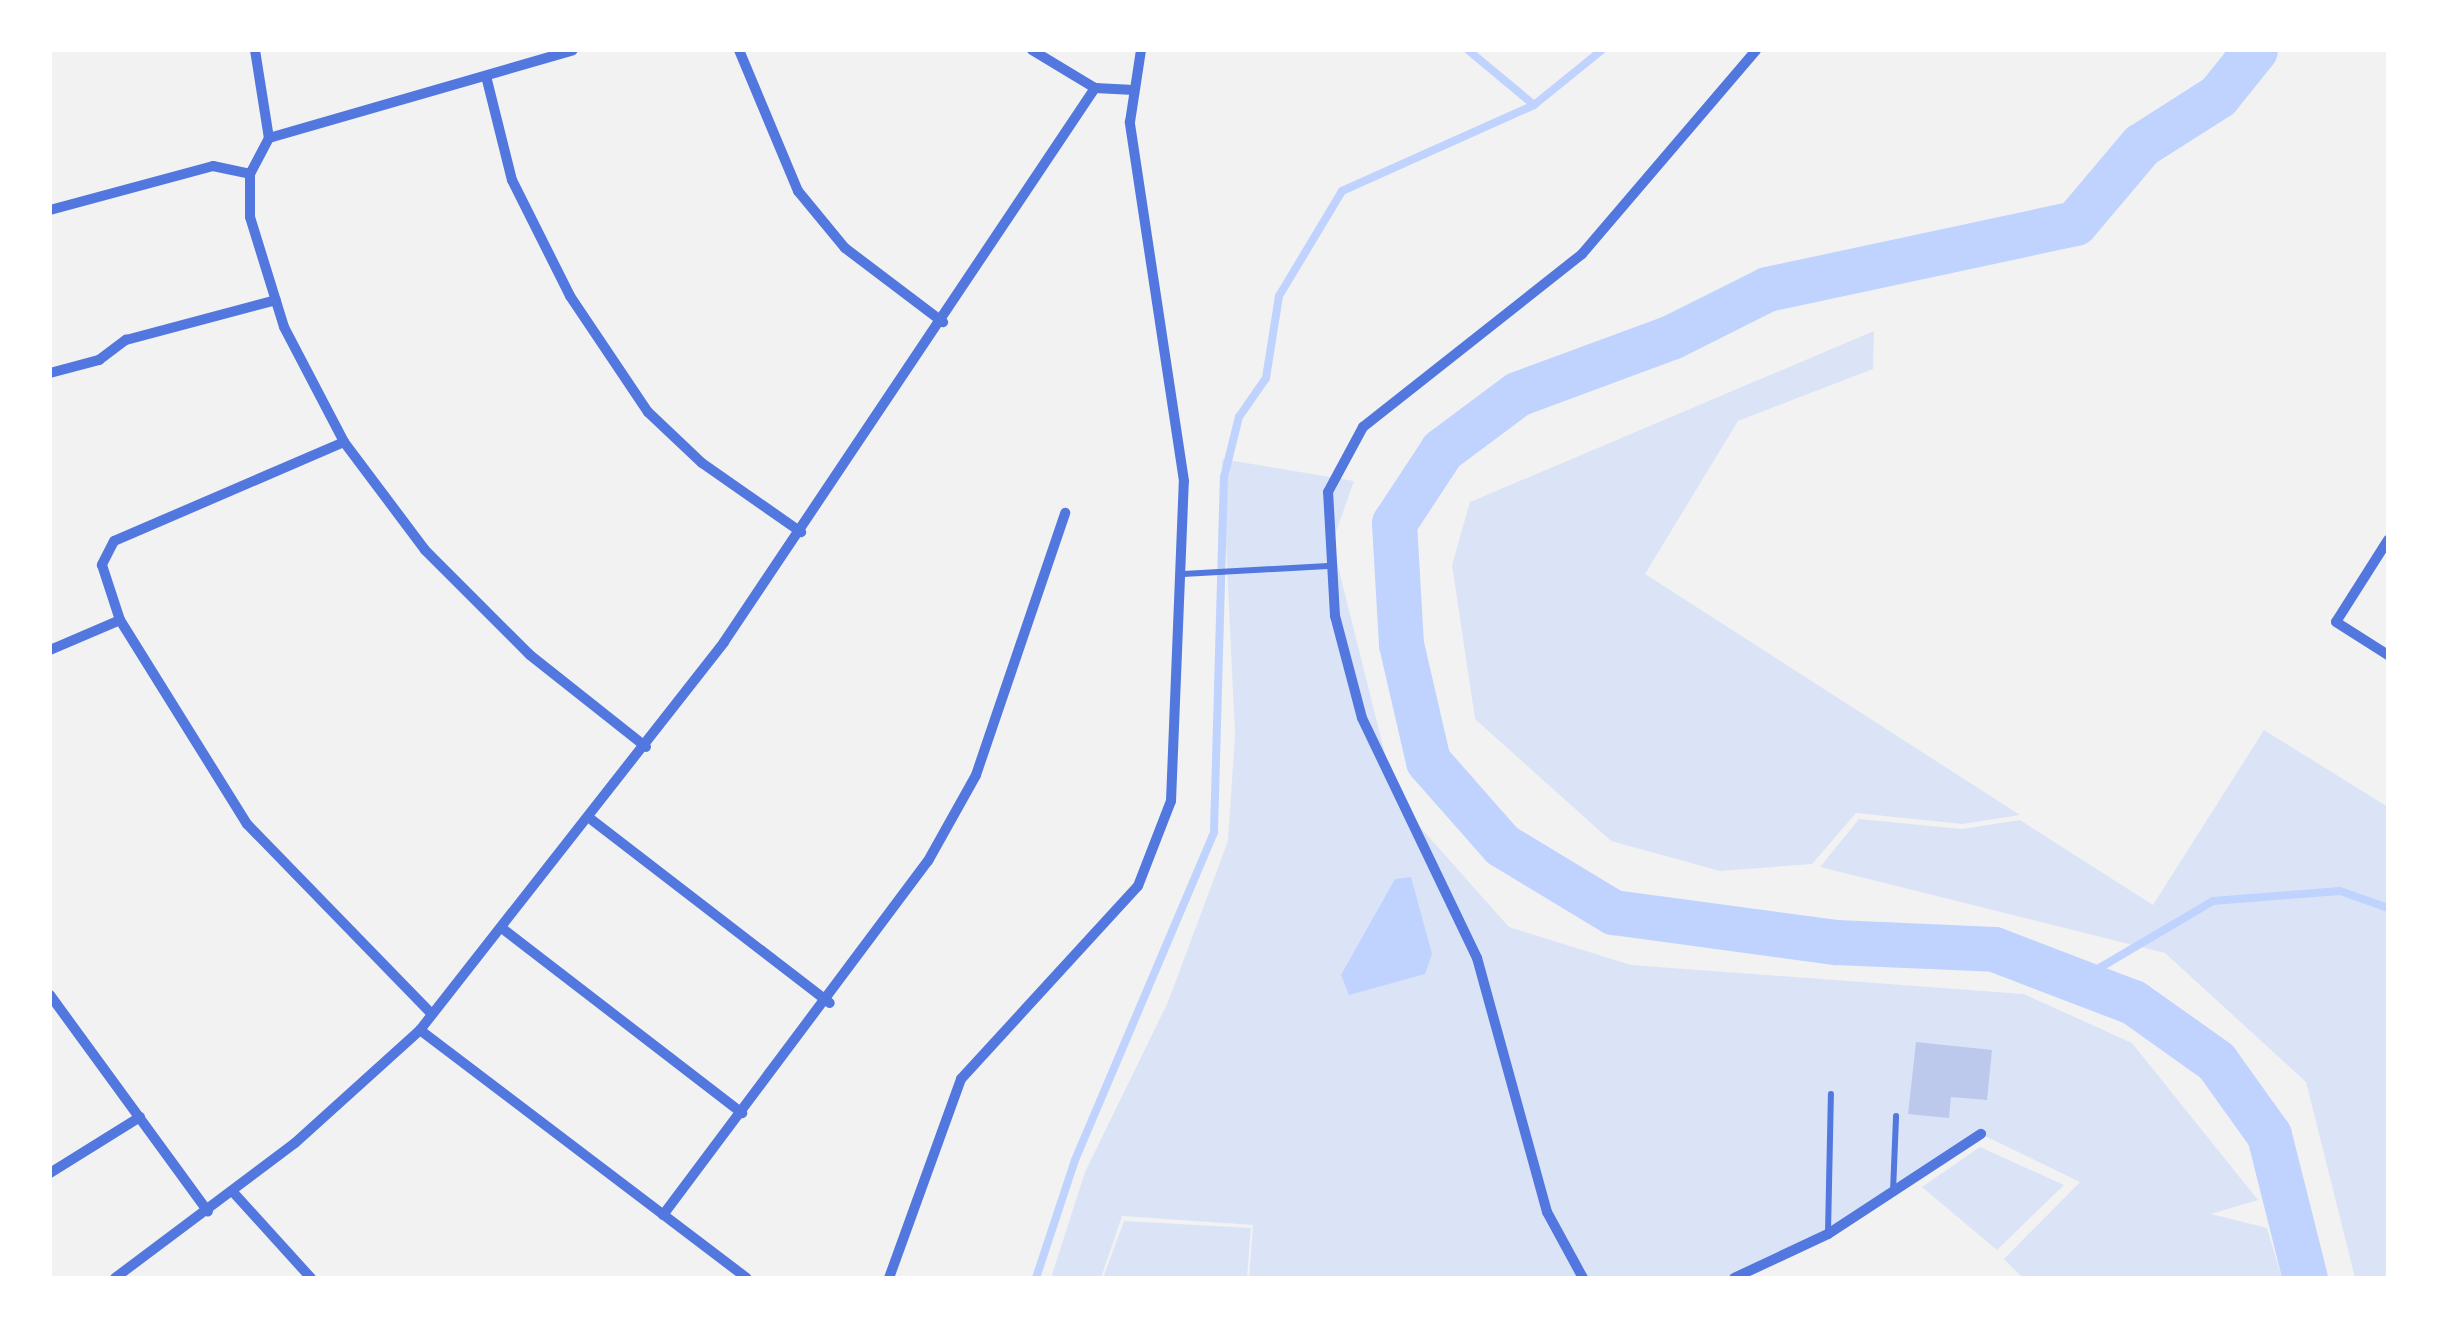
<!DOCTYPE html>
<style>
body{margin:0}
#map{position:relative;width:2438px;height:1328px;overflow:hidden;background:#f2f2f2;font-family:"Playfair Display",serif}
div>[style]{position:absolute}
.green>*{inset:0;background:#dbe4f7}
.water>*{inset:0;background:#bfd3fe}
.stream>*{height:8px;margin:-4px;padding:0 4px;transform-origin:4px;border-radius:4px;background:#bfd3fe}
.river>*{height:45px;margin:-22.5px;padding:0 22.5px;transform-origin:22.5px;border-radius:22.5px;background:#bfd3fe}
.building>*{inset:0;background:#bdc9ec}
.service>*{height:6px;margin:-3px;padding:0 3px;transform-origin:3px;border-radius:3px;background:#5277de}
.minor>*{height:10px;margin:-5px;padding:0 5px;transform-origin:5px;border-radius:5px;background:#5277de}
span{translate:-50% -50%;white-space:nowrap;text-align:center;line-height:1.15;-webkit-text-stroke:10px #fff;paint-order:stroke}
.frame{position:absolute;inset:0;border:52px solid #fff;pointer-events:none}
</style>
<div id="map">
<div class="green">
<i style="clip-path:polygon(1874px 331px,1873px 369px,1738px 421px,1645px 574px,2020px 815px,1962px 824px,1856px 813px,1812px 864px,1720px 871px,1611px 841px,1475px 719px,1452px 565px,1470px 502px)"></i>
<i style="clip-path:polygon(1222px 459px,1354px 481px,1335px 535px,1337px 562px,1388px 766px,1412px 818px,1509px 927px,1631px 965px,2024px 994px,2132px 1043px,2258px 1200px,2211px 1214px,2267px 1228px,2282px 1278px,2023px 1278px,2004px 1259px,2080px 1182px,1981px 1134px,1828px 1234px,1734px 1278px,1249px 1278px,1253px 1225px,1122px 1216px,1101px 1278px,1051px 1278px,1085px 1172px,1168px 1002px,1228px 841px,1235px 735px)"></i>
<i style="clip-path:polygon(2264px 730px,2388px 807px,2388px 1278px,2355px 1278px,2306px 1082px,2165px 953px,1820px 867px,1859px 819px,1962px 829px,2020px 820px,2153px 905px)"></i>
<i style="clip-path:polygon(1980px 1147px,2064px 1185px,1997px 1250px,1922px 1187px)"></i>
<i style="clip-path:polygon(1124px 1221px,1251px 1228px,1247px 1278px,1103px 1278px)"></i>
</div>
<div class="water">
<i style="clip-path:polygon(1411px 877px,1432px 954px,1425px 974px,1349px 995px,1341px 975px,1395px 879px)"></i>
</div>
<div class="stream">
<i style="left:1468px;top:50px;width:86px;rotate:39.8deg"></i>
<i style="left:2084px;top:977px;width:150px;rotate:-30.5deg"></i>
<i style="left:2213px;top:901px;width:127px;rotate:-4.5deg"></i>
<i style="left:2340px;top:891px;width:51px;rotate:19.5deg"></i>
<i style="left:1036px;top:1278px;width:124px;rotate:-71.7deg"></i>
<i style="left:1075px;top:1160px;width:356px;rotate:-67deg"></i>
<i style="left:1214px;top:832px;width:355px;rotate:-88.4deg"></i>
<i style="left:1224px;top:477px;width:62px;rotate:-76deg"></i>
<i style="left:1239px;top:417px;width:47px;rotate:-55.3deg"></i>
<i style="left:1266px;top:378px;width:83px;rotate:-81deg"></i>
<i style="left:1279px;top:296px;width:122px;rotate:-59deg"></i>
<i style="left:1342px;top:191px;width:210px;rotate:-24.1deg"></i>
<i style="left:1534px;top:105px;width:87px;rotate:-39deg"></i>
</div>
<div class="river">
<i style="left:2255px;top:50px;width:59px;rotate:128.8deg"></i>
<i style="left:2218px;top:96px;width:91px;rotate:147.5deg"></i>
<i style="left:2141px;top:145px;width:102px;rotate:130.2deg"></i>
<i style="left:2075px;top:223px;width:315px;rotate:167.9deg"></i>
<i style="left:1767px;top:289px;width:107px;rotate:153.4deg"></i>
<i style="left:1671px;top:337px;width:164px;rotate:159.7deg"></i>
<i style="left:1517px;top:394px;width:94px;rotate:143.3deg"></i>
<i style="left:1442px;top:450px;width:87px;rotate:123.3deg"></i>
<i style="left:1394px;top:523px;width:121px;rotate:86.7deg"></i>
<i style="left:1401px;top:644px;width:120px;rotate:77deg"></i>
<i style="left:1428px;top:761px;width:112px;rotate:48.6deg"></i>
<i style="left:1502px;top:845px;width:130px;rotate:31.1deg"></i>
<i style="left:1613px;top:912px;width:225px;rotate:7.7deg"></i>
<i style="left:1836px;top:942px;width:158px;rotate:2.5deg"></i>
<i style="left:1994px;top:949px;width:149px;rotate:20.9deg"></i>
<i style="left:2133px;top:1002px;width:102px;rotate:35.4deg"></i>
<i style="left:2216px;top:1061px;width:91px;rotate:54.4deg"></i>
<i style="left:2269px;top:1135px;width:147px;rotate:75.9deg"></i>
</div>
<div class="building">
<i style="clip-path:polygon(1916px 1042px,1992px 1050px,1987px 1100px,1951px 1097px,1949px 1118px,1908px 1114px)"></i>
</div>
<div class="service">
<i style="left:1183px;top:574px;width:145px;rotate:-3.2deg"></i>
<i style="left:1893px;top:1192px;width:76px;rotate:-87.7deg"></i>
<i style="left:1828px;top:1233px;width:139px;rotate:-88.8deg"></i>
</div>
<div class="minor">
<i style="left:255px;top:50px;width:89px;rotate:81deg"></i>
<i style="left:269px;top:138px;width:41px;rotate:117.8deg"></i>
<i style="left:250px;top:174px;width:43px;rotate:90deg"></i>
<i style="left:250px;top:217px;width:115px;rotate:72.8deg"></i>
<i style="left:284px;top:327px;width:130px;rotate:62.4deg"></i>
<i style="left:344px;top:442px;width:135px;rotate:53.1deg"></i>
<i style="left:425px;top:550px;width:148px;rotate:45deg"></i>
<i style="left:530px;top:655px;width:148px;rotate:38.4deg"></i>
<i style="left:739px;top:50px;width:153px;rotate:67.3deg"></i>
<i style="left:798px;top:191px;width:74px;rotate:50.5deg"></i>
<i style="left:845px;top:248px;width:123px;rotate:37.1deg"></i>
<i style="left:1032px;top:50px;width:74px;rotate:31.1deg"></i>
<i style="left:1095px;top:88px;width:34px;rotate:3deg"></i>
<i style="left:486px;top:76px;width:107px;rotate:76deg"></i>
<i style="left:512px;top:180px;width:130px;rotate:63.4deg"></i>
<i style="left:570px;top:296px;width:140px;rotate:56.1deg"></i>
<i style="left:648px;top:412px;width:74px;rotate:43.4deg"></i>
<i style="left:702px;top:463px;width:121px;rotate:34.9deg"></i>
<i style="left:269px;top:138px;width:316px;rotate:-16.1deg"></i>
<i style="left:50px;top:210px;width:169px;rotate:-15.1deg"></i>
<i style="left:213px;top:166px;width:38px;rotate:12deg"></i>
<i style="left:50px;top:373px;width:51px;rotate:-14.9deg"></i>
<i style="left:99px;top:360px;width:34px;rotate:-37deg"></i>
<i style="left:126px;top:340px;width:155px;rotate:-14.9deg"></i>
<i style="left:344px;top:442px;width:250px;rotate:156.7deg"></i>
<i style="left:114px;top:541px;width:27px;rotate:117deg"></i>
<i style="left:102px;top:565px;width:58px;rotate:71.9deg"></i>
<i style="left:120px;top:620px;width:240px;rotate:58.1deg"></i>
<i style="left:247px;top:824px;width:264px;rotate:45.8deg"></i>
<i style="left:2388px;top:540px;width:97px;rotate:122.4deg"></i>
<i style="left:2336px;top:622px;width:62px;rotate:32.4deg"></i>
<i style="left:50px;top:650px;width:76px;rotate:-23.2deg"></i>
<i style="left:592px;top:820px;width:300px;rotate:37.6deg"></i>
<i style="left:503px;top:929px;width:302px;rotate:37.6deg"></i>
<i style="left:50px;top:995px;width:268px;rotate:53.9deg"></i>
<i style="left:420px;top:1030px;width:410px;rotate:37.2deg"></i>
<i style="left:50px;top:1173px;width:106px;rotate:-31.9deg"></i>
<i style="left:233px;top:1192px;width:116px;rotate:47.8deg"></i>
<i style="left:663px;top:1215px;width:442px;rotate:-53.2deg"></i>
<i style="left:928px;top:861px;width:98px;rotate:-60.8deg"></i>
<i style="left:976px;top:775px;width:277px;rotate:-71.2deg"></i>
<i style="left:115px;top:1278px;width:225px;rotate:-36.9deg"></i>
<i style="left:295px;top:1143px;width:169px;rotate:-42.1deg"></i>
<i style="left:420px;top:1030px;width:493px;rotate:-51.9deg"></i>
<i style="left:724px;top:642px;width:667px;rotate:-56.19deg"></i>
<i style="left:889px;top:1278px;width:212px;rotate:-70.1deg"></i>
<i style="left:961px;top:1079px;width:262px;rotate:-47.5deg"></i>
<i style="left:1138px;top:886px;width:91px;rotate:-68.8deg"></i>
<i style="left:1171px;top:801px;width:320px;rotate:-87.7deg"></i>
<i style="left:1184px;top:481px;width:363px;rotate:-98.6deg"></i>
<i style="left:1130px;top:122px;width:73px;rotate:-81.3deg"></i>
<i style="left:1583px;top:1278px;width:75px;rotate:-118.6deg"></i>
<i style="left:1547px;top:1212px;width:263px;rotate:-105.4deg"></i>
<i style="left:1477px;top:958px;width:266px;rotate:-115.6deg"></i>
<i style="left:1362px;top:718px;width:106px;rotate:-104.8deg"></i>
<i style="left:1335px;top:616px;width:124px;rotate:-93.2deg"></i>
<i style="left:1328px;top:492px;width:74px;rotate:-61.7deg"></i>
<i style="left:1363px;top:427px;width:279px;rotate:-38.3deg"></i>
<i style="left:1582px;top:254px;width:268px;rotate:-49.5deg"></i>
<i style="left:1734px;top:1278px;width:104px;rotate:-25.1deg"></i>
<i style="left:1828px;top:1234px;width:183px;rotate:-33.2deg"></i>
</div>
<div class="frame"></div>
</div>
